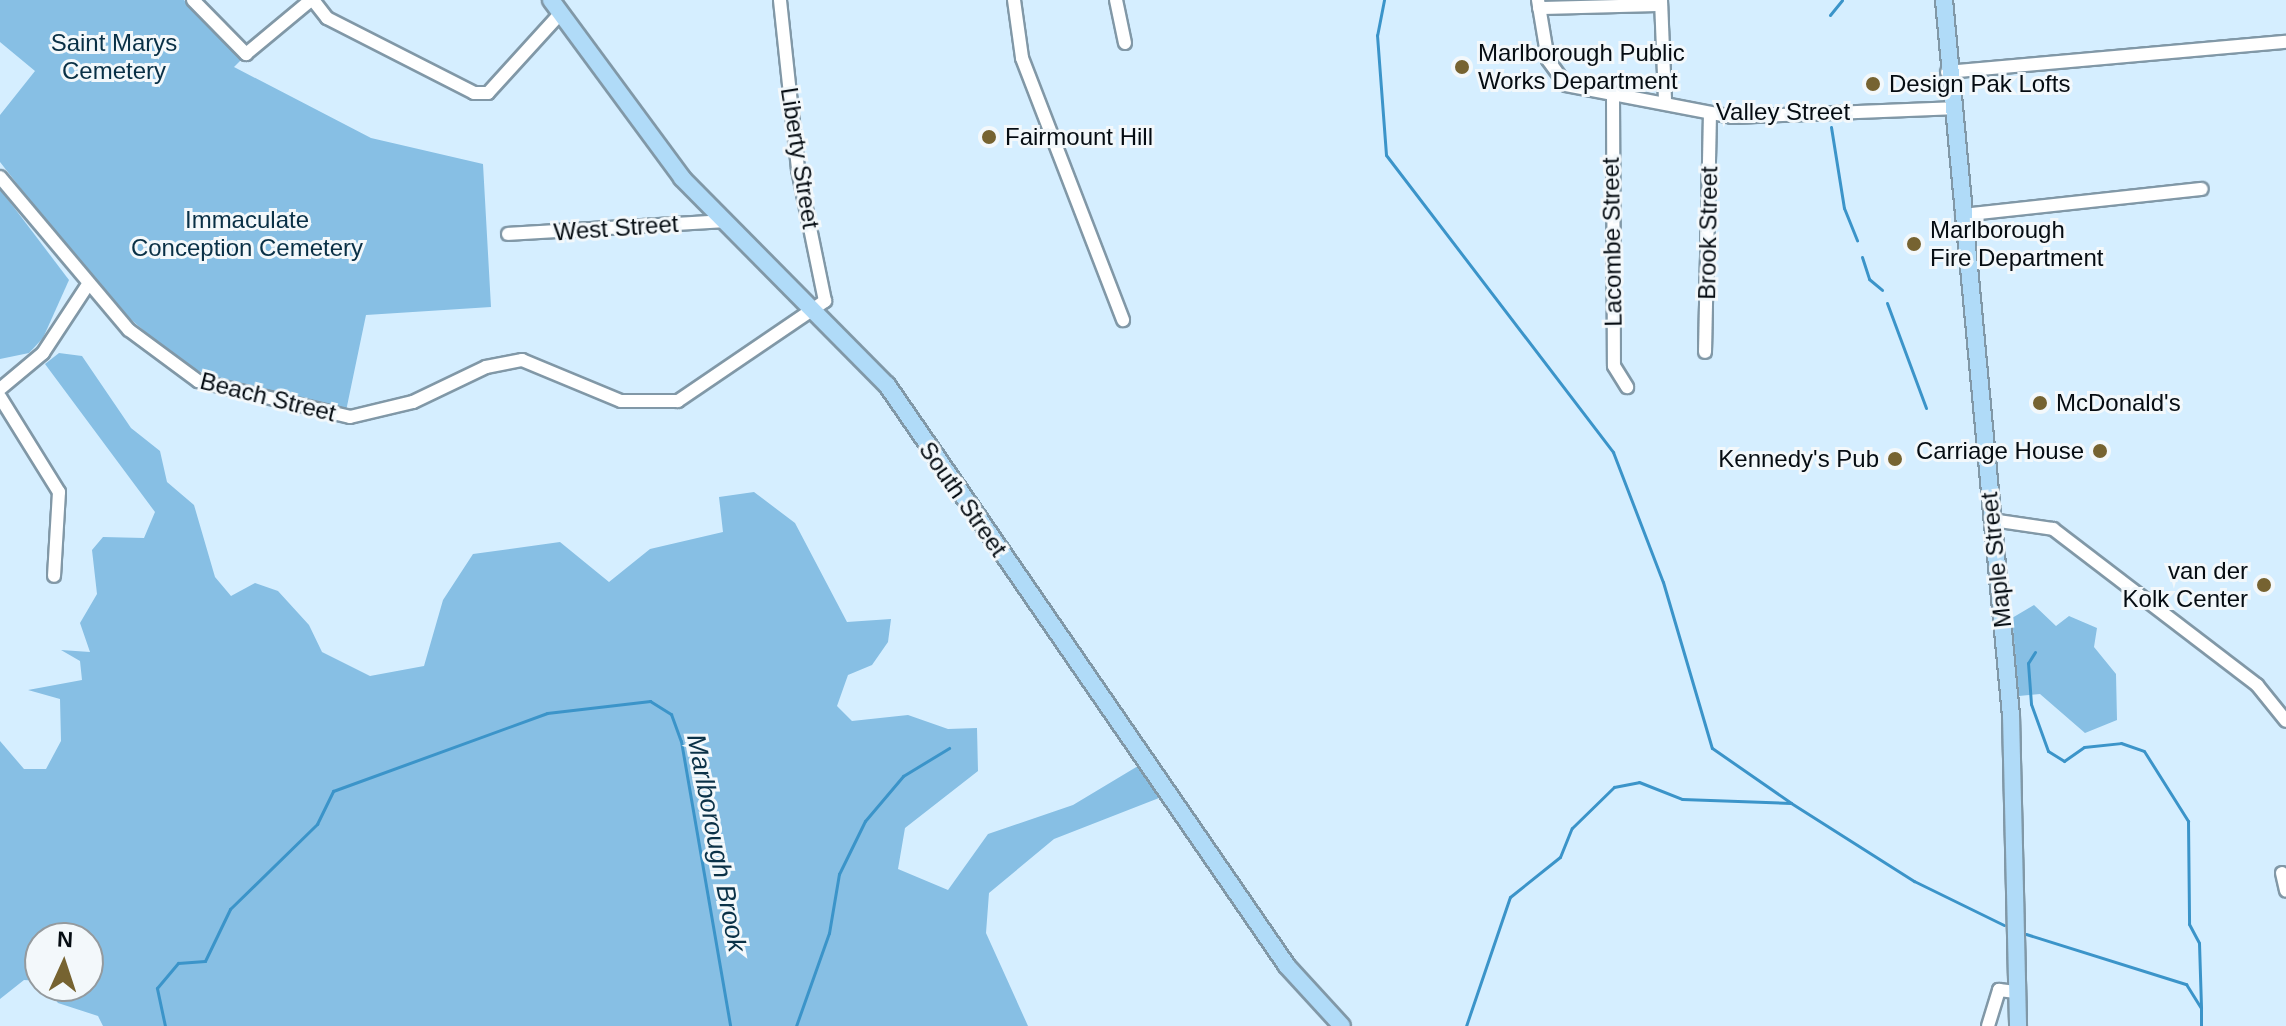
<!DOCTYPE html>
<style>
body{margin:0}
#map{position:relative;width:2286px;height:1026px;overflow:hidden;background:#d5eeff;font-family:Helvetica,sans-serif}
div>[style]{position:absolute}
.green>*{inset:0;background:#87bfe4}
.stream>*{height:3px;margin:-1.5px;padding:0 1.5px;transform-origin:1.5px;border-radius:1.5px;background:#3b94c9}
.roads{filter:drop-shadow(2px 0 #8198a7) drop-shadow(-2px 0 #8198a7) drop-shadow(0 2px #8198a7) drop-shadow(0 -2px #8198a7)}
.minor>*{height:12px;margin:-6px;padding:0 6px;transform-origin:6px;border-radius:6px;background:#fff}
.major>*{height:16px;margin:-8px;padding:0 8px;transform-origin:8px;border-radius:8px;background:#b0dbf8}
.dots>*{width:22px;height:22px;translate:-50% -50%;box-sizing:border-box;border:4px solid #f3f8fb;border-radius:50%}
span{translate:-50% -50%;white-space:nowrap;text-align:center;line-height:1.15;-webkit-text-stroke:6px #f3f8fb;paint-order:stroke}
.park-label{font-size:24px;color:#093046}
.poi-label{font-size:24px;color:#050c12}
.left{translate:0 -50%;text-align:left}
.right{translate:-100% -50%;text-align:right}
.street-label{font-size:24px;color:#050c12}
.water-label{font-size:26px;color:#0a3147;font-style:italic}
.north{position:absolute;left:24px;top:922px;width:80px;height:80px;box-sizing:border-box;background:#f3f8fb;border:2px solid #949a9e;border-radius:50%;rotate:3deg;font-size:22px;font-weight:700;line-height:32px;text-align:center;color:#050c12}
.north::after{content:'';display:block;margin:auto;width:28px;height:36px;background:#766331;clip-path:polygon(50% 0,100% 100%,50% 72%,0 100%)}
</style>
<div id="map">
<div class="green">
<i style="clip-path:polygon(0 0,184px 0,242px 59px,234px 67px,371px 138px,483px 164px,491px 307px,366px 315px,346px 411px,224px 382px,183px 364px,108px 300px,0 162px,0 115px,35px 71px,0 42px)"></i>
<i style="clip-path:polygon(0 189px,69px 280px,43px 338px,29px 353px,0 359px)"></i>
<i style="clip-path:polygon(59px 353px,82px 356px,131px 428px,160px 451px,167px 482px,194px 505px,215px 577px,231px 596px,255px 583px,278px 591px,309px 625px,322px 652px,370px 676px,424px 666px,443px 600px,473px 554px,560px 542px,609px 582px,650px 549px,723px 532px,719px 497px,754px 492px,795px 523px,847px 622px,891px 619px,888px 642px,872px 665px,848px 675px,837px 706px,852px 721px,908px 715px,948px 729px,977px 728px,978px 771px,905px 828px,898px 869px,948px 890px,988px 834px,1073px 805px,1138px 766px,1159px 798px,1054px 839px,989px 893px,986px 933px,1028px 1026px,103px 1026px,98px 1016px,58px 1003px,44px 986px,88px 986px,88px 938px,40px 938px,40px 981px,24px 980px,0 999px,0 741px,24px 769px,46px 769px,61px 741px,60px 699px,28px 690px,82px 680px,80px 661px,61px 650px,90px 652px,80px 623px,97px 594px,92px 550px,103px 537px,144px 538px,155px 512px,45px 364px)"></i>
<i style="clip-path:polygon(2034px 605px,2056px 626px,2069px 616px,2097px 628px,2094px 647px,2116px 674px,2117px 720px,2085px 733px,2040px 694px,2019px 696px,2012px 618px)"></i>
</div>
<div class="stream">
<i style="left:1384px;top:0;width:36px;rotate:101deg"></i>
<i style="left:1377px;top:35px;width:120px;rotate:85.7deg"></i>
<i style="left:1386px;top:155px;width:374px;rotate:52.6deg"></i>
<i style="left:1613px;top:452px;width:139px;rotate:69deg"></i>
<i style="left:1663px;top:582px;width:173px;rotate:73.6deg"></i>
<i style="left:1712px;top:748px;width:96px;rotate:34.8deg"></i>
<i style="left:1830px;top:15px;width:19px;rotate:-51deg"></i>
<i style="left:1831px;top:127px;width:82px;rotate:80.9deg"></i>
<i style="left:1844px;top:208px;width:35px;rotate:68deg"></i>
<i style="left:1862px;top:257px;width:23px;rotate:72deg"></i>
<i style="left:1869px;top:279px;width:17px;rotate:40deg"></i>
<i style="left:1887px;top:303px;width:112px;rotate:69.6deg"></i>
<i style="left:2035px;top:652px;width:13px;rotate:122deg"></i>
<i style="left:2028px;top:663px;width:41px;rotate:85.8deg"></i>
<i style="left:2031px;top:704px;width:50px;rotate:70.1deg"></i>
<i style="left:2048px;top:751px;width:19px;rotate:32deg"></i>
<i style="left:2064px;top:761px;width:24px;rotate:-35deg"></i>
<i style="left:2084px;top:747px;width:37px;rotate:-6deg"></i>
<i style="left:2121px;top:743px;width:24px;rotate:19deg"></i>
<i style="left:2144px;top:751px;width:83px;rotate:57.8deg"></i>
<i style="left:2188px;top:821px;width:103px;rotate:89.4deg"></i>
<i style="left:2189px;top:924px;width:21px;rotate:62deg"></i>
<i style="left:2199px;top:943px;width:65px;rotate:88.2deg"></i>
<i style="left:2026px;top:934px;width:168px;rotate:17.4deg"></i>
<i style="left:2186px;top:984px;width:28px;rotate:58deg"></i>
<i style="left:2201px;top:1008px;width:18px;rotate:90deg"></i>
<i style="left:165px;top:1026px;width:39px;rotate:-102deg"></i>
<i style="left:157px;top:988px;width:33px;rotate:-50deg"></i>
<i style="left:178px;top:963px;width:27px;rotate:-4deg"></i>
<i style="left:205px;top:961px;width:58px;rotate:-64.3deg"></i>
<i style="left:230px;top:909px;width:122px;rotate:-44.3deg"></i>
<i style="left:317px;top:824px;width:37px;rotate:-64deg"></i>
<i style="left:333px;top:791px;width:228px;rotate:-20deg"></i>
<i style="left:547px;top:713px;width:104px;rotate:-6.6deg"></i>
<i style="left:650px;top:701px;width:25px;rotate:32deg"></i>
<i style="left:671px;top:714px;width:29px;rotate:70deg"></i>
<i style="left:681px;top:741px;width:289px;rotate:80.2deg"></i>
<i style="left:796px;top:1026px;width:99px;rotate:-70.5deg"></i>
<i style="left:829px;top:933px;width:60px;rotate:-80.4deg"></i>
<i style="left:839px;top:874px;width:59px;rotate:-63.9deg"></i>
<i style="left:865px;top:821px;width:59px;rotate:-49.8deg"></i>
<i style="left:903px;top:776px;width:54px;rotate:-31.3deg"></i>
<i style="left:1466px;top:1026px;width:136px;rotate:-71.2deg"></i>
<i style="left:1510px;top:897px;width:64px;rotate:-38.7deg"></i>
<i style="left:1560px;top:857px;width:31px;rotate:-68deg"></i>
<i style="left:1572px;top:828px;width:59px;rotate:-44.3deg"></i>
<i style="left:1614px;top:787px;width:25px;rotate:-11deg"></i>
<i style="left:1639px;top:782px;width:46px;rotate:21.6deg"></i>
<i style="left:1682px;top:799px;width:109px;rotate:2.1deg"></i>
<i style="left:1791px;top:803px;width:146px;rotate:32.4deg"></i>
<i style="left:1914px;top:881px;width:100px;rotate:26.1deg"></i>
</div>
<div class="roads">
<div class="minor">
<i style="left:193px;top:0;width:76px;rotate:45.5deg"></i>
<i style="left:246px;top:54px;width:85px;rotate:-39.7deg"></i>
<i style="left:313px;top:0;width:23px;rotate:52deg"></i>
<i style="left:327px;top:18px;width:165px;rotate:27deg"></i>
<i style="left:474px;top:93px;width:14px"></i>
<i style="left:488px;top:93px;width:107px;rotate:-47.7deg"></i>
<i style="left:1014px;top:0;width:59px;rotate:82.1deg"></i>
<i style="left:1022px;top:58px;width:281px;rotate:68.9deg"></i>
<i style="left:1116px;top:0;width:44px;rotate:78.2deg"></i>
<i style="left:1538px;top:0;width:61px;rotate:80.5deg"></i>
<i style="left:1548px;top:60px;width:31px;rotate:54deg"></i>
<i style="left:1566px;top:85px;width:169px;rotate:10.9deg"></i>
<i style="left:1732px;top:117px;width:220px;rotate:-2.3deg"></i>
<i style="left:1661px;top:0;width:99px;rotate:87.7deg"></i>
<i style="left:1539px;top:8px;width:122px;rotate:-1.4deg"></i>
<i style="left:1947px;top:72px;width:340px;rotate:-5.1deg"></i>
<i style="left:1613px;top:93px;width:273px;rotate:89.8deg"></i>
<i style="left:1614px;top:366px;width:25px;rotate:58deg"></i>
<i style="left:0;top:177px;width:200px;rotate:49.9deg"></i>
<i style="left:129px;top:330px;width:86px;rotate:36.5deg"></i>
<i style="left:198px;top:381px;width:156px;rotate:13.3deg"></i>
<i style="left:350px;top:417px;width:65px;rotate:-13.4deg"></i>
<i style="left:413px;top:402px;width:81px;rotate:-25.6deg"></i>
<i style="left:486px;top:367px;width:37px;rotate:-11deg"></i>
<i style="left:522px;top:360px;width:107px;rotate:22.5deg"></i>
<i style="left:621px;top:401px;width:57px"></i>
<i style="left:678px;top:401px;width:178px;rotate:-34.2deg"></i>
<i style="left:825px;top:301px;width:135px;rotate:-101.6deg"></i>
<i style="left:798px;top:169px;width:170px;rotate:-96.1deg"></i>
<i style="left:1962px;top:215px;width:241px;rotate:-6.2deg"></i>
<i style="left:508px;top:234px;width:217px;rotate:-3.4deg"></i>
<i style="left:1705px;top:352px;width:238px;rotate:-88.8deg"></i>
<i style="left:0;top:389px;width:56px;rotate:-39.9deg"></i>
<i style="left:43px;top:353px;width:80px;rotate:-56.7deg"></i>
<i style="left:0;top:397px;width:112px;rotate:58.2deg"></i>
<i style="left:59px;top:492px;width:84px;rotate:93.4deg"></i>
<i style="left:1992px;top:520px;width:62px;rotate:8.4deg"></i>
<i style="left:2053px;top:529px;width:257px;rotate:37.4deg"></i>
<i style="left:2257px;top:685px;width:46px;rotate:51.1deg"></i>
<i style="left:2282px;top:873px;width:18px;rotate:77deg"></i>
<i style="left:1988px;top:1026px;width:38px;rotate:-73deg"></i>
<i style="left:1999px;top:990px;width:17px;rotate:7deg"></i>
</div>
<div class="major">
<i style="left:551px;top:0;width:221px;rotate:53.6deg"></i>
<i style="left:682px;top:178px;width:291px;rotate:45.3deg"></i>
<i style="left:887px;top:385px;width:705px;rotate:55.45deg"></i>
<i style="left:1287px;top:966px;width:81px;rotate:47.5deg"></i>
<i style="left:1944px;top:0;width:718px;rotate:84.65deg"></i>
<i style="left:2011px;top:715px;width:311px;rotate:88.7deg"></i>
</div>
</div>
<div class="dots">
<i style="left:1462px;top:67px;background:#766331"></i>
<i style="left:1873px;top:84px;background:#766331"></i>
<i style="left:989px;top:137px;background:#766331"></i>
<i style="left:1914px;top:244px;background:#766331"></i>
<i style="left:2040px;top:403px;background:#766331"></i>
<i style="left:2100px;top:451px;background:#766331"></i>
<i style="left:1895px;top:459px;background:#766331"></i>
<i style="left:2264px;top:585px;background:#766331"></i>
</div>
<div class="park-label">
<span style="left:114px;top:57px">Saint Marys<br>Cemetery</span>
<span style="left:247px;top:234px">Immaculate<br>Conception Cemetery</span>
</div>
<div class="poi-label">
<span class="left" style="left:1478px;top:67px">Marlborough Public<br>Works Department</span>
<span class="left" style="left:1889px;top:84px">Design Pak Lofts</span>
<span class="left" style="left:1005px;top:137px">Fairmount Hill</span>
<span class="left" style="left:1930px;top:244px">Marlborough<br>Fire Department</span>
<span class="left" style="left:2056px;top:403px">McDonald's</span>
<span class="right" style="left:2084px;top:451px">Carriage House</span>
<span class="right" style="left:1879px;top:459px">Kennedy's Pub</span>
<span class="right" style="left:2248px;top:585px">van der<br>Kolk Center</span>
</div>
<div class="street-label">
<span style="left:1783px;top:112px">Valley Street</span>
<span style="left:800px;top:158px;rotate:81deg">Liberty Street</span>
<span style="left:616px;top:228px;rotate:-4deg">West Street</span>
<span style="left:1708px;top:233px;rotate:-89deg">Brook Street</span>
<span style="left:1612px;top:242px;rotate:-91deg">Lacombe Street</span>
<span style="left:268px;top:397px;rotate:14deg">Beach Street</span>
<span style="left:963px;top:499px;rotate:55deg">South Street</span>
<span style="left:1996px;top:560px;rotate:-96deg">Maple Street</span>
</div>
<div class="water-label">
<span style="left:716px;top:843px;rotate:79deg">Marlborough Brook</span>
</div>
<div class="north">N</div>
</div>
